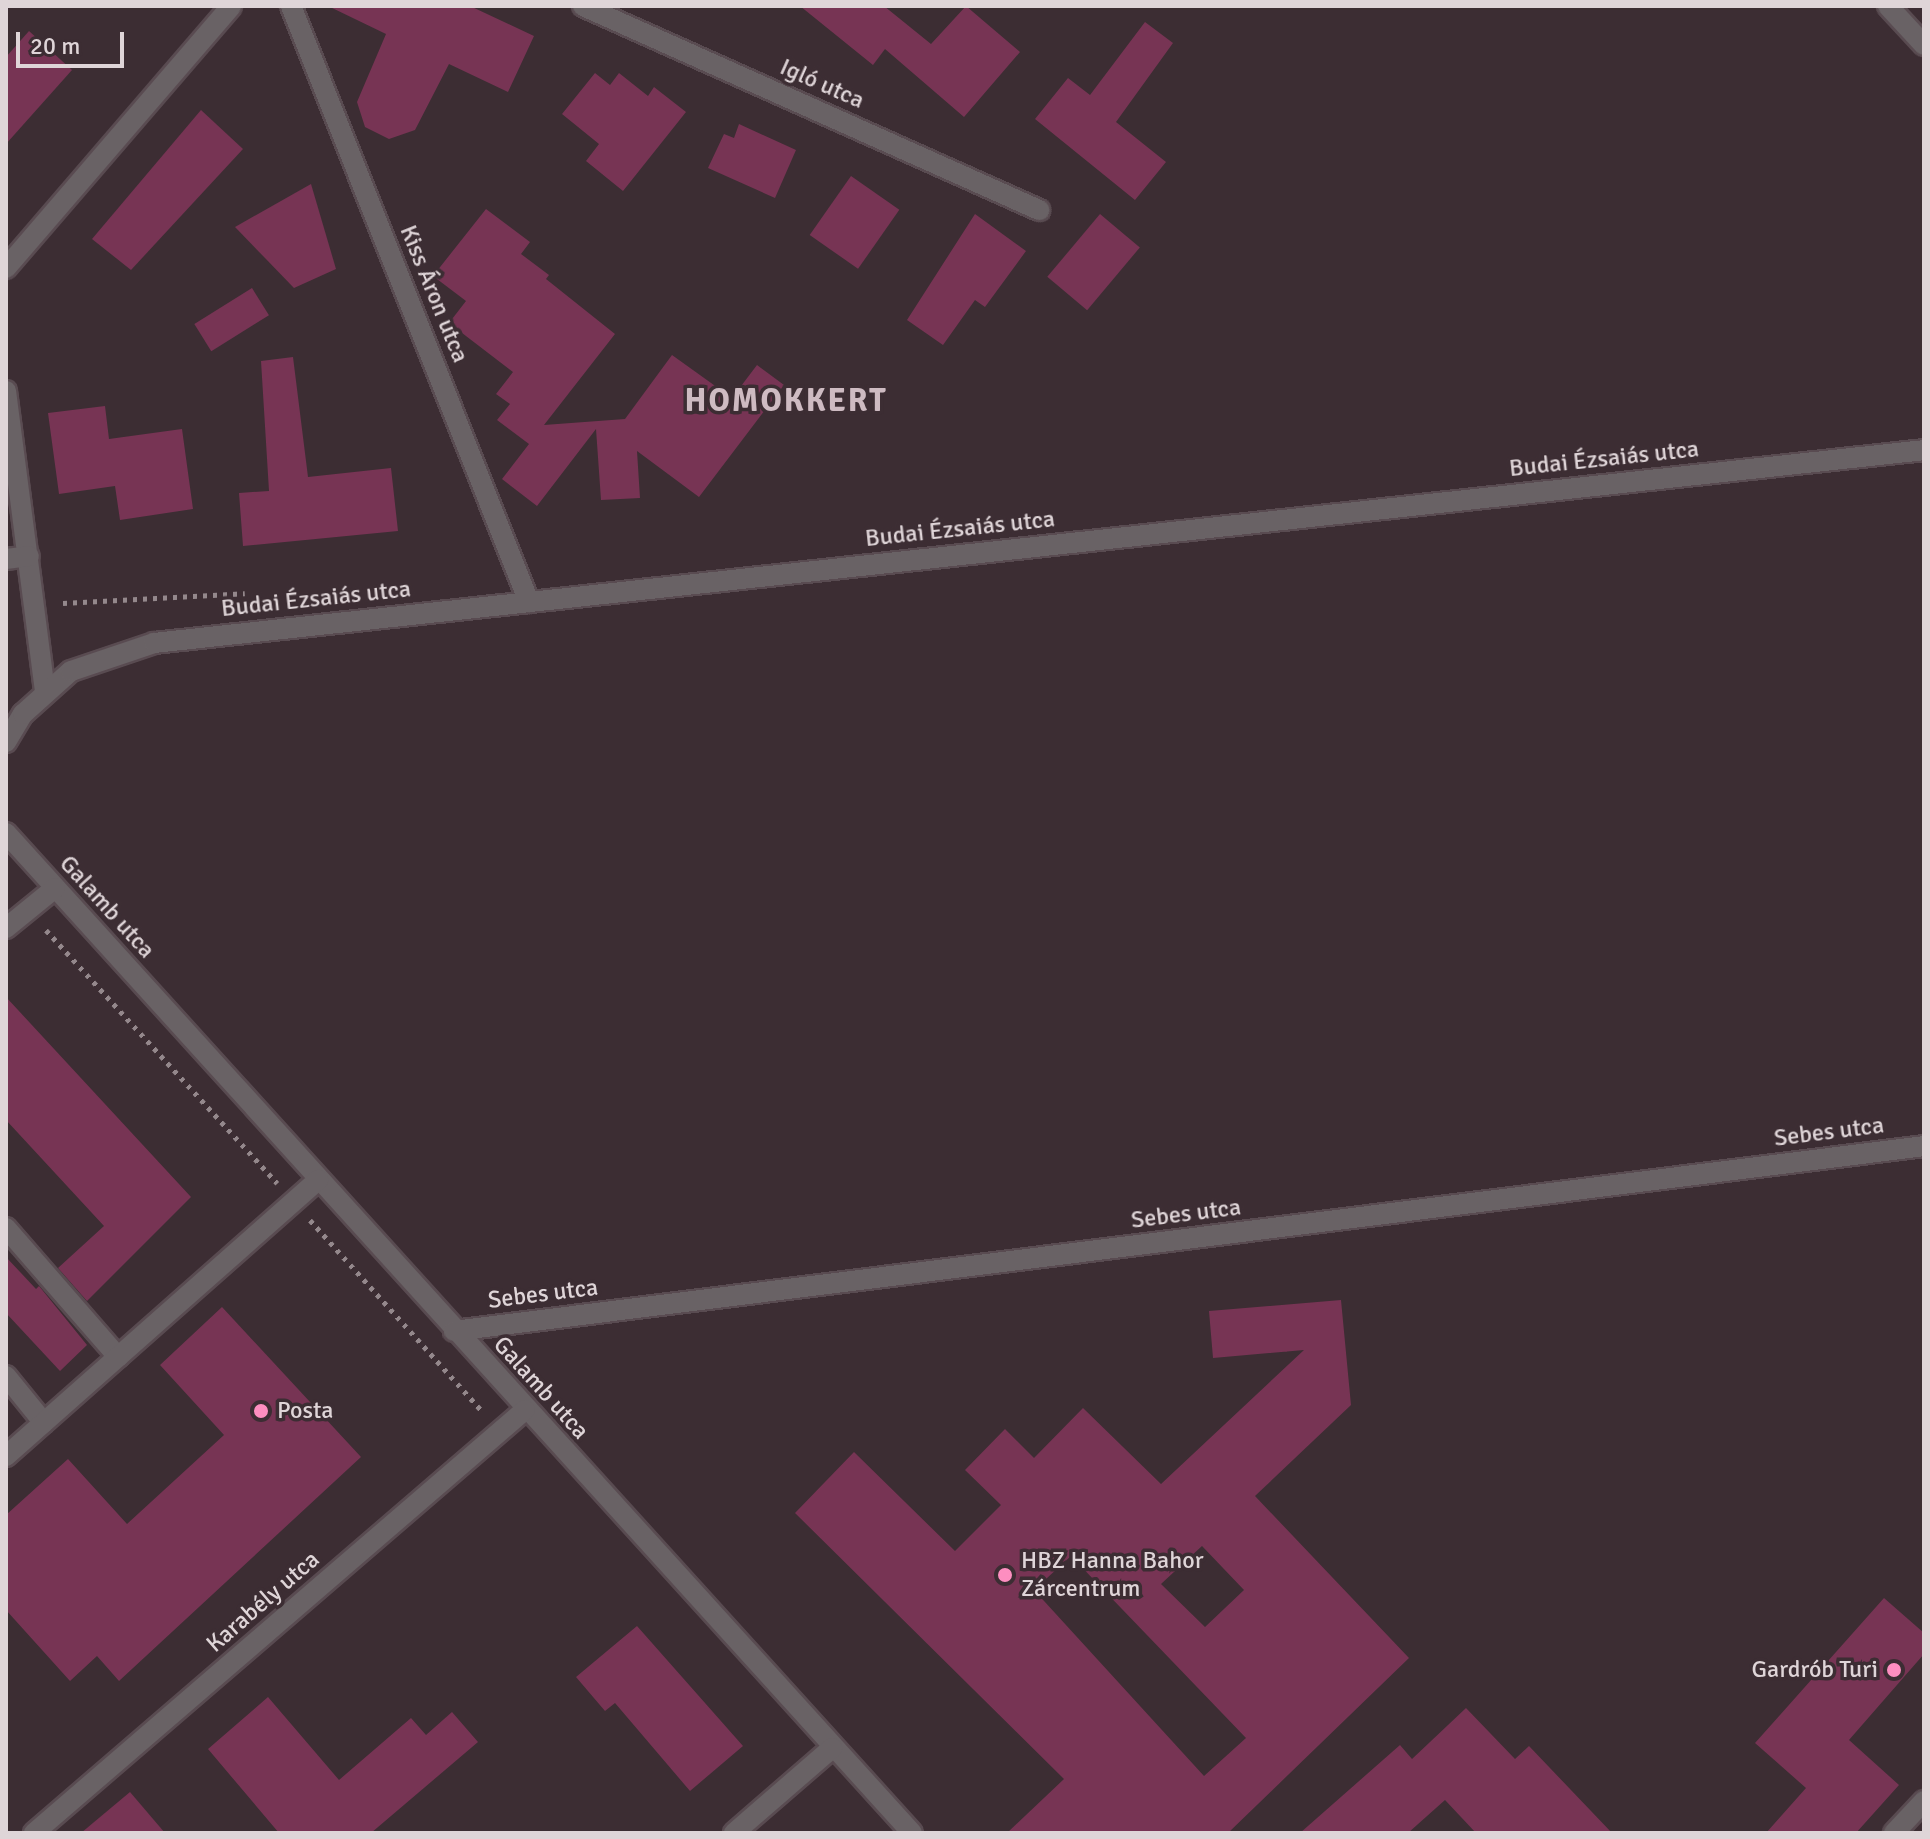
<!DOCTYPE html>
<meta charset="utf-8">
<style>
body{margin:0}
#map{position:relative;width:1930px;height:1839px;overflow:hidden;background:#3c2d33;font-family:Signika,sans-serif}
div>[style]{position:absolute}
.building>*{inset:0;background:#773454;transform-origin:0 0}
.path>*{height:5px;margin-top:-2.5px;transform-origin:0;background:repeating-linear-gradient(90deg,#94888c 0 4px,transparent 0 10px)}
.roads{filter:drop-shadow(2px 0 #594b51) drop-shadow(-2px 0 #594b51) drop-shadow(0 2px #594b51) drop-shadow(0 -2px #594b51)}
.minor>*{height:20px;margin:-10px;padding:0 10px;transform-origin:10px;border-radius:10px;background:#696265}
.dots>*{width:22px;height:22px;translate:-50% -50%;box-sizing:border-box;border:4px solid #3c2d33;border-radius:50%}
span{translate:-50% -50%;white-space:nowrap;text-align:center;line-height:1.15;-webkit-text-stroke:7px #3c2d33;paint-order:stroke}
.street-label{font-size:24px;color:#dfd5d8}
.poi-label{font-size:24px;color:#dfd5d8}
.left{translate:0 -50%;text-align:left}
.right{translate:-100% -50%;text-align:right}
.district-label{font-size:32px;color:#cebbc2;font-weight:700;letter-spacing:2px}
.frame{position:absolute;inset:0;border:8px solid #dfd5d8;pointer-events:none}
.scale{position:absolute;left:16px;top:32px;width:108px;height:36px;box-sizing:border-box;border:4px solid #dfd5d8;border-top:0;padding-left:10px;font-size:24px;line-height:28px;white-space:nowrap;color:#dfd5d8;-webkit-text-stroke:6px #3c2d33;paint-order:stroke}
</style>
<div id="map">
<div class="building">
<i style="clip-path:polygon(328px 6px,470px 6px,534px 36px,508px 92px,449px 64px,415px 130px,389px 139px,365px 127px,357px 102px,386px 34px)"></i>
<i style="clip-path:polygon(800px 6px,884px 6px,931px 44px,966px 6px,1020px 52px,964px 117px,885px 49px,873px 65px)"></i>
<i style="clip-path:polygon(1145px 22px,1173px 43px,1116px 122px,1166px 162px,1135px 200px,1035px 119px,1068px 78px,1090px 95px)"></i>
<i style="clip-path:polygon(29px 31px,72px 70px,6px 144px,6px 57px)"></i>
<i style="clip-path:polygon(595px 73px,610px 85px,619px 73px,648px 96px,654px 87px,686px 112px,623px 191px,586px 161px,599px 144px,562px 114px)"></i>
<i style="clip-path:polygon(201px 110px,243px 149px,131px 270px,92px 239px)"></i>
<i style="clip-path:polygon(739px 124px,796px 150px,775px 198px,708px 168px,724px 134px,734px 138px)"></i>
<i style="left:851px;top:176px;width:59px;height:72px;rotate:35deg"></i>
<i style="clip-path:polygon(311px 184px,336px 269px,294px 288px,235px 227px)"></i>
<i style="clip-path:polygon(486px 209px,530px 242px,521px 254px,549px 275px,546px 279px,615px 334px,544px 425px,625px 419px,672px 355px,732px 398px,757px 365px,784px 385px,699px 497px,637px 451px,640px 498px,601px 500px,596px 429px,537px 506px,502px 479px,529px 444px,497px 420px,510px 404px,496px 394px,513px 372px,449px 323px,466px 301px,433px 276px)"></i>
<i style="clip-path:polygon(975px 214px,1026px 251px,985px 307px,975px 300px,943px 345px,907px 320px)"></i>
<i style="left:1100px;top:214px;width:52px;height:82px;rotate:40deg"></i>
<i style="left:252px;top:288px;width:32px;height:68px;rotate:58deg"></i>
<i style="clip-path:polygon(293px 357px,308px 477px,391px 468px,398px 531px,243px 546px,239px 493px,269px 491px,261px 361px)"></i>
<i style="clip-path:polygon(105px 406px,109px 439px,182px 429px,193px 509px,120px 520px,115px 486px,59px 494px,48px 413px)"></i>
<i style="clip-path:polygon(6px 997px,191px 1197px,87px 1301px,58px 1268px,104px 1226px,6px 1120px)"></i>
<i style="clip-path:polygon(6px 1257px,36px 1289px,39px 1286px,87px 1345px,60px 1371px,6px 1313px)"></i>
<i style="clip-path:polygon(evenodd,1341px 1300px,1351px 1405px,1255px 1496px,1409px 1658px,1228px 1833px,1007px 1833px,1064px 1779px,795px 1513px,854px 1452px,955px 1551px,1001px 1505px,965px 1470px,1005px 1429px,1034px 1458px,1083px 1408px,1161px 1484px,1304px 1350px,1213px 1358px,1209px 1311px,1341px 1300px,1202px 1546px,1244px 1590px,1205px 1627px,1161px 1584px,1202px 1546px,1341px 1300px,1071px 1556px,1246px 1738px,1204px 1776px,1034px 1590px,1071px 1556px)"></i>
<i style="clip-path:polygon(222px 1307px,361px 1457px,119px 1681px,97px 1656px,70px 1681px,6px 1610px,6px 1515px,68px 1459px,127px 1524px,224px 1435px,160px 1365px)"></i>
<i style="clip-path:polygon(1884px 1598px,1924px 1633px,1924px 1654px,1849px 1740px,1899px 1785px,1856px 1833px,1766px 1833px,1806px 1788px,1755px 1743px)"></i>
<i style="clip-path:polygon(637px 1626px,743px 1746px,690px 1791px,615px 1703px,605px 1711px,576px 1677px)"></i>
<i style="clip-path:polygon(268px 1697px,339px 1780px,411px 1718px,426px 1735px,452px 1712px,478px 1742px,371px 1833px,279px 1833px,208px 1749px)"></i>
<i style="clip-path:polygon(1466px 1708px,1515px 1759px,1529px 1746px,1612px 1833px,1476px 1833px,1445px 1800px,1408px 1833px,1300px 1833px,1400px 1745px,1412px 1759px)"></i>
<i style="clip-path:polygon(130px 1792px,165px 1833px,81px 1833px)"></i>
</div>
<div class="path">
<i style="left:63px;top:603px;width:182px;rotate:-3.1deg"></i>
<i style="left:46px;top:930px;width:343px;rotate:47.6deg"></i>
<i style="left:310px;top:1220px;width:258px;rotate:48deg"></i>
</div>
<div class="roads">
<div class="minor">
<i style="left:291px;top:6px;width:642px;rotate:68.23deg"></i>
<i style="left:583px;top:6px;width:500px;rotate:24.1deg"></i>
<i style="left:1888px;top:6px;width:53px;rotate:47.3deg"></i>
<i style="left:6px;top:268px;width:345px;rotate:-49.3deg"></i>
<i style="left:6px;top:391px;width:302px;rotate:82.6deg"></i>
<i style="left:6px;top:559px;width:23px;rotate:-7deg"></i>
<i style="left:6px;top:742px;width:33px;rotate:-59deg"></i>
<i style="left:23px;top:714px;width:64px;rotate:-41.9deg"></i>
<i style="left:71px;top:671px;width:88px;rotate:-18.6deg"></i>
<i style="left:154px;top:643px;width:1780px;rotate:-6.22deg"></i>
<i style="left:6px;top:833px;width:1349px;rotate:47.82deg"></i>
<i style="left:6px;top:928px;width:63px;rotate:-39.2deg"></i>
<i style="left:6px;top:1228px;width:171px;rotate:49deg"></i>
<i style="left:454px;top:1331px;width:1482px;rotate:-7.17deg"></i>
<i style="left:6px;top:1376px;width:60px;rotate:51deg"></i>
<i style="left:6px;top:1456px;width:417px;rotate:-41.5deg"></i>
<i style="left:34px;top:1833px;width:648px;rotate:-40.75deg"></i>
<i style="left:734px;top:1833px;width:130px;rotate:-40.9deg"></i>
<i style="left:1894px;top:1833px;width:44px;rotate:-46.8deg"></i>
</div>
</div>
<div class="dots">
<i style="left:261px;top:1411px;background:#fd8ec0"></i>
<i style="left:1005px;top:1575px;background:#fd8ec0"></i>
<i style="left:1894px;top:1670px;background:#fd8ec0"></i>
</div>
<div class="street-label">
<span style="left:822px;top:84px;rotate:24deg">Igló utca</span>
<span style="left:434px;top:294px;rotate:68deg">Kiss Áron utca</span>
<span style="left:1604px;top:459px;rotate:-6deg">Budai Ézsaiás utca</span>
<span style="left:960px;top:529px;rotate:-6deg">Budai Ézsaiás utca</span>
<span style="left:316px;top:599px;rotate:-6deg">Budai Ézsaiás utca</span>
<span style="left:107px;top:907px;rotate:48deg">Galamb utca</span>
<span style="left:1829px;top:1132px;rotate:-7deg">Sebes utca</span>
<span style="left:1186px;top:1214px;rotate:-7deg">Sebes utca</span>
<span style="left:543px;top:1294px;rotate:-7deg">Sebes utca</span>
<span style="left:541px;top:1388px;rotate:48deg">Galamb utca</span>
<span style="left:263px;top:1602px;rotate:-41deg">Karabély utca</span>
</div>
<div class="poi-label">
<span class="left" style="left:277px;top:1411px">Posta</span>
<span class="left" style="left:1021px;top:1575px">HBZ Hanna Bahor<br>Zárcentrum</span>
<span class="right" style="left:1878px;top:1670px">Gardrób Turi</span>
</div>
<div class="district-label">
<span style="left:786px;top:401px">HOMOKKERT</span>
</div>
<div class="frame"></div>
<div class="scale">20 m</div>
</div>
